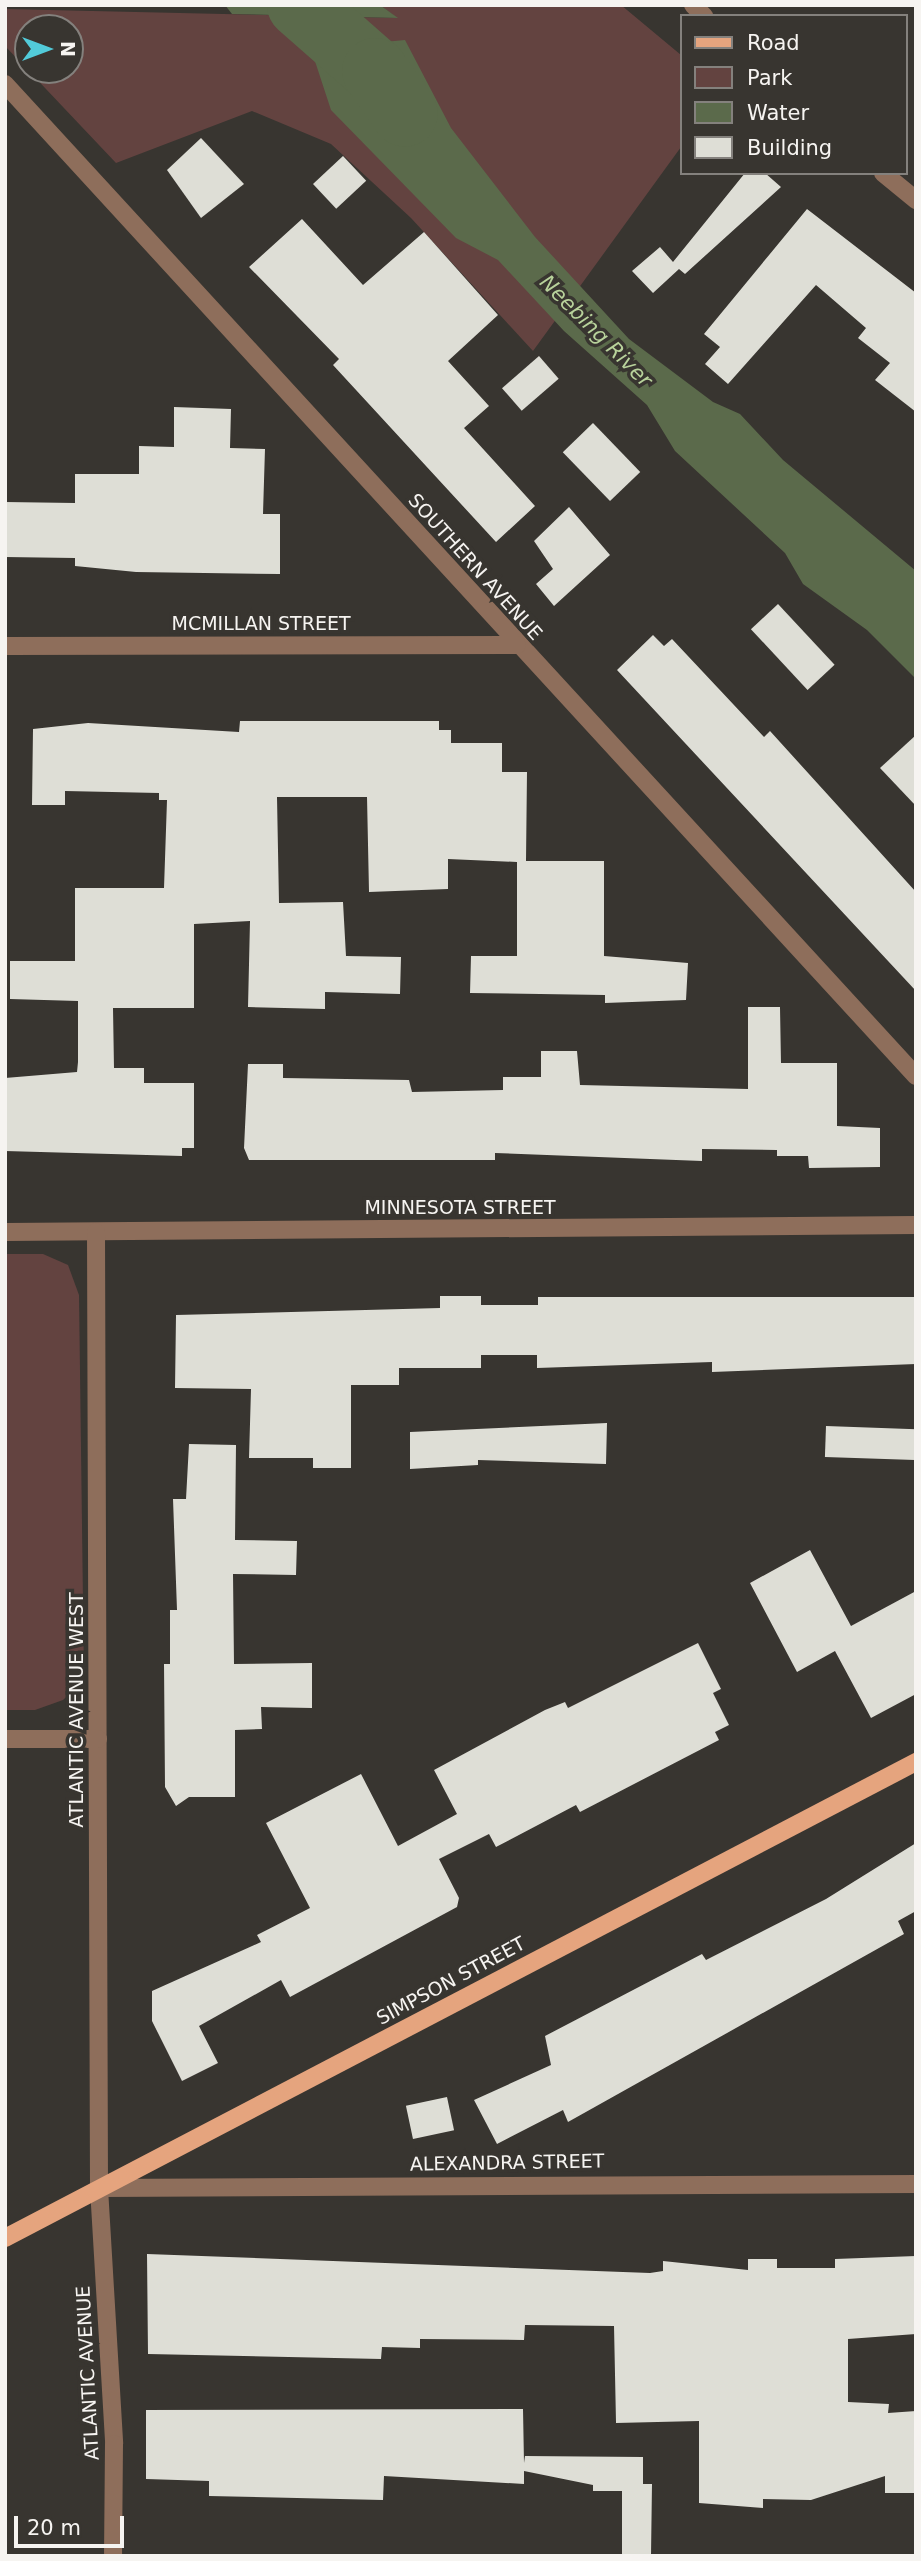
<!DOCTYPE html>
<style>
body{margin:0}
#map{position:relative;width:921px;height:2561px;overflow:hidden;background:#383530;font-family:"DejaVu Sans",sans-serif}
div>[style]{position:absolute}
.green>*{inset:0;background:#634340}
.water>*{inset:0;background:#5b6a4b}
.river>*{height:66px;margin:-33px;padding:0 33px;transform-origin:33px;border-radius:33px;background:#5b6a4b}
.building>*{inset:0;background:#deded6;transform-origin:0 0}
.minor>*{height:18px;margin:-9px;padding:0 9px;transform-origin:9px;border-radius:9px;background:#8e6e5b}
.major>*{height:18px;margin:-9px;padding:0 9px;transform-origin:9px;border-radius:9px;background:#e5a47e}
span{translate:-50% -50%;white-space:nowrap;text-align:center;line-height:1.15;-webkit-text-stroke:7px #383530;paint-order:stroke}
.street-label{font-size:19px;color:#f6f4f1}
.water-label{font-size:21px;color:#b8d29b;font-style:italic}
.frame{position:absolute;inset:0;border:7px solid #f6f4f1;pointer-events:none}
.legend{position:absolute;left:680px;top:14px;width:228px;height:161px;box-sizing:border-box;background:#383530;border:2px solid #84817d;margin:0;padding:9px 12px;list-style:none;font-size:21px;color:#f6f4f1}
.legend li{display:flex;align-items:center;gap:14px;height:35px}
.legend b{width:35px;border:2px solid #84817d}
.north{position:absolute;left:14px;top:14px;width:70px;height:70px;box-sizing:border-box;background:#383530;border:2px solid #84817d;border-radius:50%;rotate:90deg;font-size:19px;font-weight:700;line-height:28px;text-align:center;color:#f6f4f1}
.north::after{content:'';display:block;margin:auto;width:24px;height:32px;background:#52cbd9;clip-path:polygon(50% 0,100% 100%,50% 72%,0 100%)}
.scale{position:absolute;left:14px;top:2516px;width:110px;height:32px;box-sizing:border-box;border:4px solid #f6f4f1;border-top:0;padding-left:9px;font-size:21px;line-height:24px;white-space:nowrap;color:#f6f4f1;-webkit-text-stroke:5px #383530;paint-order:stroke}
</style>
<div id="map">
<div class="green">
<i style="clip-path:polygon(380px 5px,621px 5px,681px 55px,681px 147px,533px 351px,411px 218px,331px 144px,252px 111px,116px 163px,28px 70px,70px 70px,70px 28px,28px 28px,28px 70px,5px 46px,5px 9px,397px 18px)"></i>
<i style="clip-path:polygon(5px 1254px,43px 1254px,68px 1265px,79px 1295px,84px 1680px,63px 1700px,35px 1710px,5px 1710px)"></i>
</div>
<div class="water">
<i style="clip-path:polygon(225px 5px,380px 5px,398px 18px,232px 14px)"></i>
<i style="clip-path:polygon(405px 40px,451px 128px,535px 237px,629px 339px,713px 402px,740px 414px,783px 460px,916px 571px,916px 679px,867px 630px,803px 584px,785px 553px,675px 451px,647px 405px,564px 331px,498px 260px,456px 238px,331px 110px,311px 49px)"></i>
</div>
<div class="river">
<i style="left:300px;top:5px;width:100px;rotate:41.3deg"></i>
<i style="left:375px;top:71px;width:52px;rotate:55.1deg"></i>
</div>
<div class="building">
<i style="clip-path:polygon(201px 138px,244px 184px,201px 218px,167px 170px)"></i>
<i style="left:343px;top:156px;width:34px;height:41px;rotate:47deg"></i>
<i style="clip-path:polygon(745px 173px,765px 173px,781px 187px,685px 274px,679px 269px,653px 293px,632px 271px,660px 247px,673px 262px)"></i>
<i style="clip-path:polygon(807px 209px,916px 293px,916px 412px,875px 380px,890px 363px,858px 338px,866px 328px,816px 285px,728px 384px,705px 364px,720px 347px,704px 334px)"></i>
<i style="clip-path:polygon(302px 219px,363px 285px,424px 232px,498px 315px,448px 361px,489px 406px,464px 428px,535px 506px,496px 542px,333px 365px,339px 359px,249px 267px)"></i>
<i style="left:539px;top:356px;width:30px;height:49px;rotate:49deg"></i>
<i style="clip-path:polygon(174px 407px,231px 409px,230px 448px,265px 449px,263px 514px,280px 514px,280px 574px,136px 572px,75px 566px,75px 558px,5px 557px,5px 502px,75px 503px,75px 474px,139px 474px,139px 446px,174px 447px)"></i>
<i style="left:593px;top:423px;width:68px;height:42px;rotate:46deg"></i>
<i style="clip-path:polygon(569px 507px,610px 555px,554px 606px,536px 584px,553px 569px,534px 541px)"></i>
<i style="left:778px;top:604px;width:83px;height:37px;rotate:47deg"></i>
<i style="clip-path:polygon(653px 635px,664px 646px,672px 639px,764px 737px,770px 731px,916px 892px,916px 991px,617px 670px)"></i>
<i style="clip-path:polygon(240px 721px,439px 721px,439px 730px,451px 730px,451px 743px,502px 743px,502px 772px,527px 772px,526px 861px,604px 861px,604px 956px,688px 963px,686px 1000px,605px 1003px,605px 995px,470px 993px,471px 956px,517px 956px,517px 862px,448px 859px,448px 889px,369px 892px,367px 797px,277px 797px,279px 903px,343px 902px,346px 956px,401px 957px,400px 994px,325px 992px,325px 1009px,248px 1007px,250px 921px,194px 924px,194px 1008px,113px 1008px,114px 1068px,144px 1068px,144px 1083px,194px 1083px,194px 1148px,182px 1148px,182px 1156px,5px 1151px,5px 1078px,77px 1072px,78px 1062px,78px 1001px,10px 999px,10px 961px,75px 961px,75px 888px,164px 888px,167px 800px,159px 800px,159px 793px,65px 791px,65px 805px,32px 805px,33px 729px,88px 723px,239px 732px)"></i>
<i style="clip-path:polygon(916px 735px,916px 806px,880px 768px)"></i>
<i style="clip-path:polygon(748px 1007px,780px 1007px,781px 1063px,837px 1063px,837px 1126px,880px 1128px,880px 1167px,809px 1168px,808px 1156px,777px 1156px,777px 1150px,702px 1149px,702px 1161px,495px 1153px,495px 1160px,249px 1160px,244px 1148px,248px 1064px,283px 1064px,283px 1078px,409px 1080px,412px 1092px,503px 1090px,503px 1077px,541px 1077px,541px 1051px,577px 1051px,580px 1085px,748px 1089px)"></i>
<i style="clip-path:polygon(440px 1296px,481px 1296px,481px 1305px,538px 1305px,538px 1297px,916px 1297px,916px 1364px,712px 1372px,712px 1362px,537px 1368px,537px 1355px,481px 1355px,481px 1368px,399px 1368px,399px 1385px,351px 1385px,351px 1468px,313px 1468px,313px 1458px,249px 1458px,251px 1389px,175px 1388px,176px 1315px,440px 1308px)"></i>
<i style="clip-path:polygon(607px 1423px,606px 1464px,478px 1460px,478px 1465px,410px 1469px,410px 1432px)"></i>
<i style="left:826px;top:1426px;width:90px;height:31px;rotate:2deg"></i>
<i style="clip-path:polygon(189px 1444px,236px 1445px,235px 1540px,297px 1541px,296px 1575px,233px 1574px,234px 1664px,312px 1663px,312px 1708px,261px 1707px,262px 1729px,235px 1730px,235px 1797px,189px 1797px,176px 1806px,165px 1787px,164px 1664px,170px 1664px,170px 1610px,177px 1610px,173px 1499px,186px 1499px)"></i>
<i style="clip-path:polygon(810px 1550px,851px 1626px,916px 1591px,916px 1694px,871px 1718px,835px 1651px,797px 1672px,750px 1583px)"></i>
<i style="clip-path:polygon(698px 1643px,721px 1689px,713px 1693px,729px 1725px,715px 1732px,719px 1740px,580px 1812px,576px 1805px,496px 1847px,489px 1834px,439px 1859px,459px 1898px,457px 1907px,290px 1997px,281px 1980px,199px 2026px,218px 2063px,182px 2081px,152px 2021px,152px 1991px,261px 1942px,257px 1935px,310px 1908px,266px 1823px,361px 1774px,398px 1846px,457px 1814px,434px 1770px,545px 1710px,565px 1702px,568px 1708px)"></i>
<i style="clip-path:polygon(916px 1843px,916px 1911px,898px 1921px,904px 1934px,568px 2122px,563px 2110px,497px 2144px,474px 2100px,551px 2065px,545px 2036px,702px 1954px,706px 1960px,826px 1899px)"></i>
<i style="left:447px;top:2097px;width:34px;height:42px;rotate:78deg"></i>
<i style="clip-path:polygon(147px 2254px,650px 2273px,663px 2271px,663px 2261px,748px 2270px,748px 2259px,777px 2259px,777px 2268px,835px 2268px,835px 2259px,916px 2256px,916px 2334px,848px 2339px,848px 2402px,889px 2404px,888px 2413px,916px 2411px,916px 2493px,885px 2493px,885px 2476px,811px 2500px,763px 2499px,763px 2508px,699px 2503px,699px 2421px,616px 2423px,614px 2326px,525px 2325px,524px 2340px,420px 2339px,420px 2348px,382px 2347px,381px 2359px,148px 2354px)"></i>
<i style="clip-path:polygon(523px 2409px,524px 2463px,525px 2456px,643px 2457px,643px 2484px,652px 2484px,651px 2556px,622px 2556px,622px 2491px,593px 2491px,593px 2485px,524px 2471px,524px 2484px,384px 2476px,383px 2500px,209px 2496px,209px 2481px,146px 2479px,146px 2410px)"></i>
</div>
<div class="minor">
<i style="left:693px;top:5px;width:16px;rotate:45deg"></i>
<i style="left:5px;top:84px;width:1347px;rotate:47.44deg"></i>
<i style="left:883px;top:173px;width:43px;rotate:39.3deg"></i>
<i style="left:5px;top:646px;width:512px;rotate:-0.11deg"></i>
<i style="left:5px;top:1232px;width:911px;rotate:-0.44deg"></i>
<i style="left:96px;top:1232px;width:956px;rotate:89.82deg"></i>
<i style="left:99px;top:2188px;width:256px;rotate:86.6deg"></i>
<i style="left:114px;top:2444px;width:112px;rotate:90.5deg"></i>
<i style="left:5px;top:1739px;width:93px"></i>
<i style="left:99px;top:2188px;width:817px;rotate:-0.28deg"></i>
</div>
<div class="major">
<i style="left:5px;top:2238px;width:1028px;rotate:-27.59deg"></i>
</div>
<div class="street-label">
<span style="left:475px;top:567px;rotate:48deg">SOUTHERN AVENUE</span>
<span style="left:261px;top:624px">MCMILLAN STREET</span>
<span style="left:460px;top:1208px">MINNESOTA STREET</span>
<span style="left:77px;top:1710px;rotate:-90deg">ATLANTIC AVENUE WEST</span>
<span style="left:451px;top:1981px;rotate:-28deg">SIMPSON STREET</span>
<span style="left:507px;top:2163px;rotate:-1deg">ALEXANDRA STREET</span>
<span style="left:88px;top:2373px;rotate:-93deg">ATLANTIC AVENUE</span>
</div>
<div class="water-label">
<span style="left:596px;top:331px;rotate:45deg">Neebing River</span>
</div>
<div class="frame"></div>
<ul class="legend">
<li><b style="height:9px;background:#e5a47e"></b>Road</li>
<li><b style="height:19px;background:#634340"></b>Park</li>
<li><b style="height:19px;background:#5b6a4b"></b>Water</li>
<li><b style="height:19px;background:#deded6"></b>Building</li>
</ul>
<div class="north">N</div>
<div class="scale">20 m</div>
</div>
